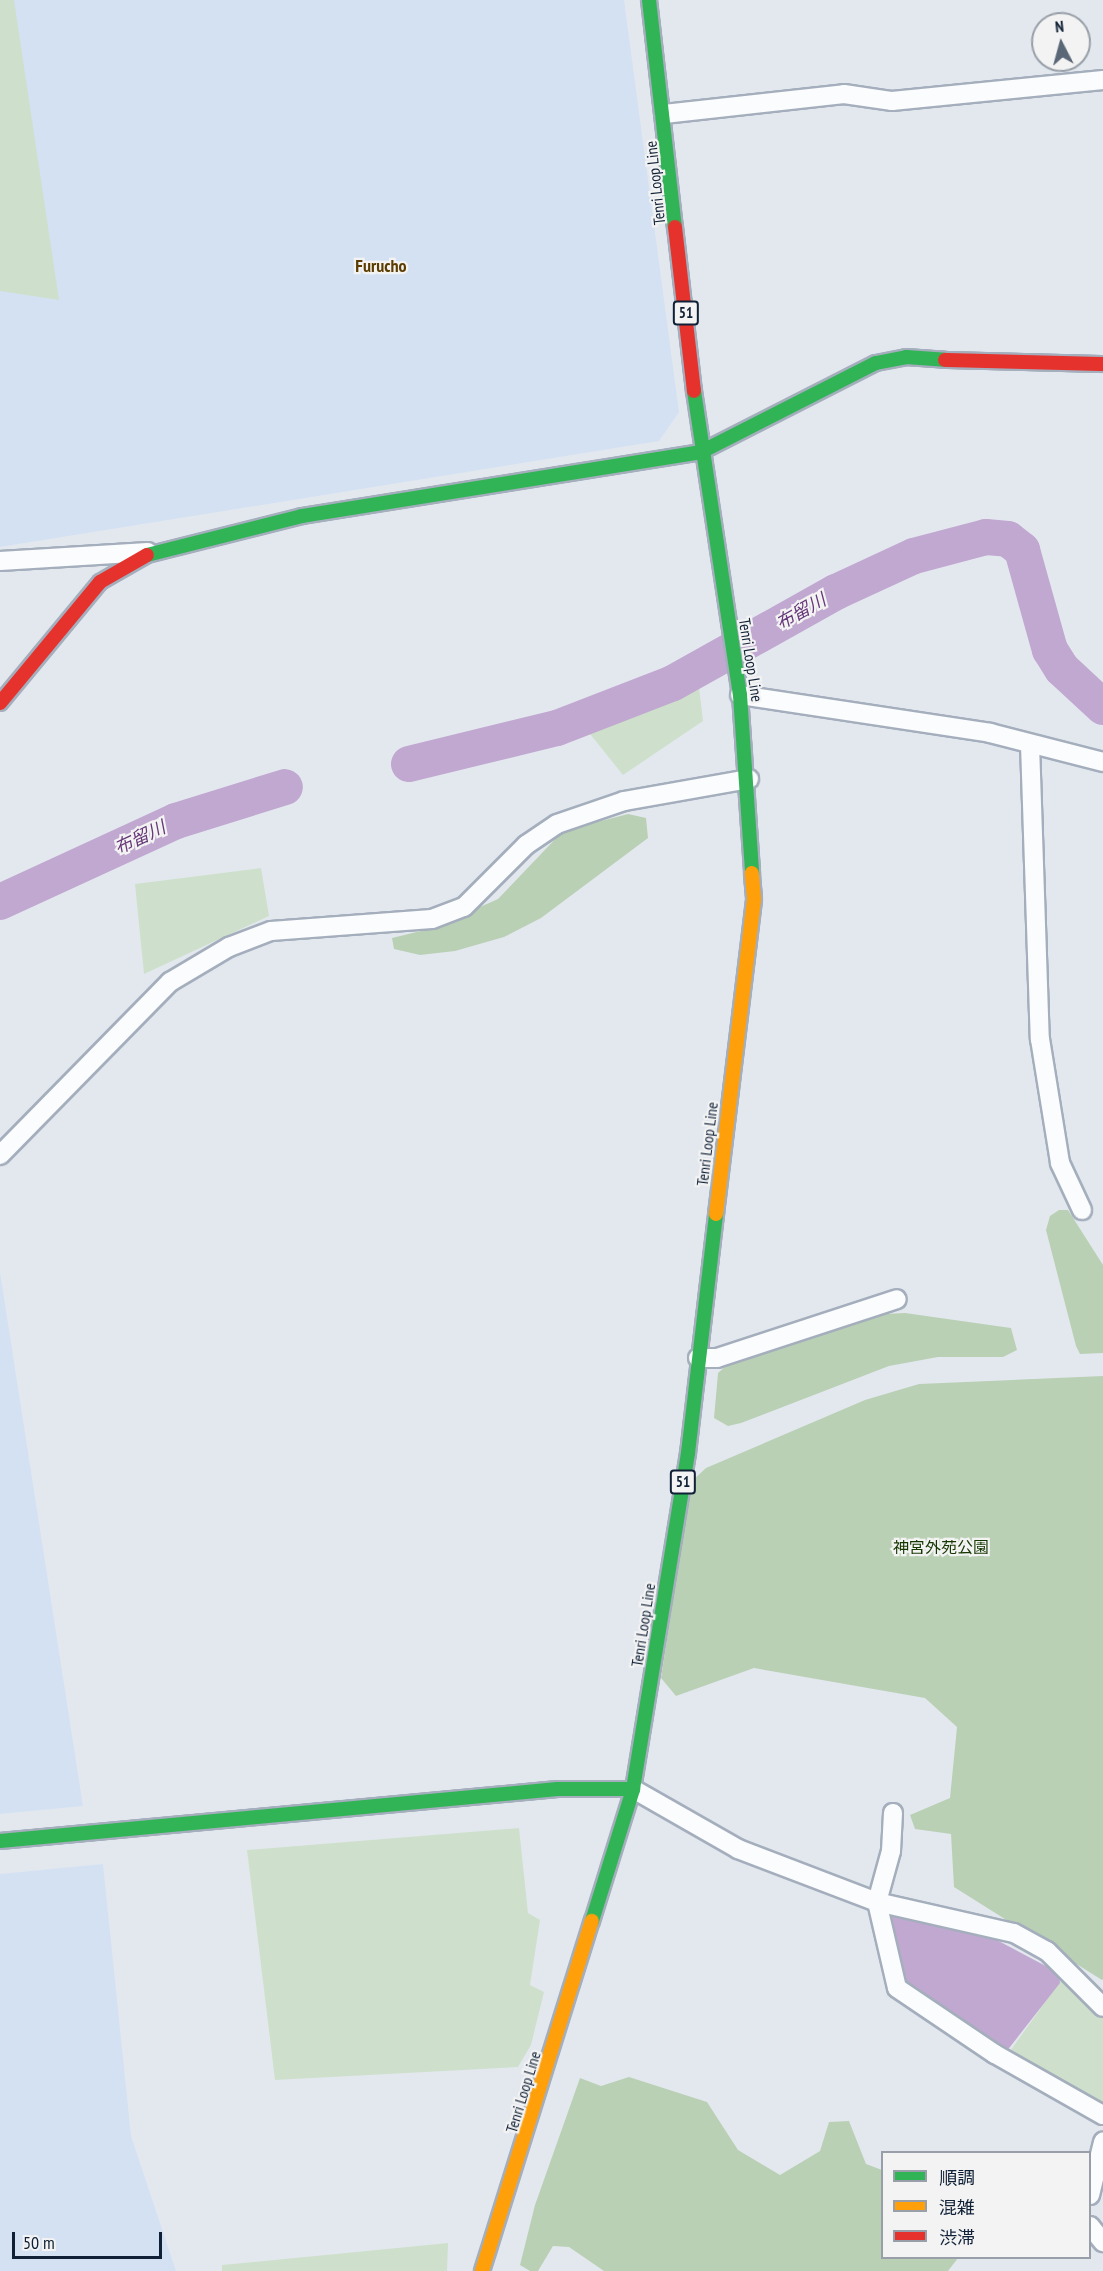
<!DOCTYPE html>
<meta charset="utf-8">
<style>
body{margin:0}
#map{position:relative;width:1103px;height:2271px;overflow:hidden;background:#e3e8ef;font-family:"PT Sans Narrow","Noto Sans JP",sans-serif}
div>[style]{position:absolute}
.built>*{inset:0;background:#d4e1f3}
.green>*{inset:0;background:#cee0cc}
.forest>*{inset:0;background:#b9d0b5}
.water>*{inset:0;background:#c1a8d0}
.river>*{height:36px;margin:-18px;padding:0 18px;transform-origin:18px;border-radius:18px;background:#c1a8d0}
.roads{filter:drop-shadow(2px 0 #a4aebc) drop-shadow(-2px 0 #a4aebc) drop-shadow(0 2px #a4aebc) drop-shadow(0 -2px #a4aebc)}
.street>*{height:18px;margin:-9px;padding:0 9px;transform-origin:9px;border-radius:9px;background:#fbfcfd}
.fast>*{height:14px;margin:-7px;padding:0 7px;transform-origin:7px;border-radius:7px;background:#30b455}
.slow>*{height:14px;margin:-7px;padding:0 7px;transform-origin:7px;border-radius:7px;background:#ff9f0a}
.jam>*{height:14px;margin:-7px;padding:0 7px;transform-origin:7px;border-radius:7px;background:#e5322d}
span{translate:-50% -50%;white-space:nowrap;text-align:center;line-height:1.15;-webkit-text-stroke:4.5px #f3f3f3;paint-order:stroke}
.shield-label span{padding:2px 4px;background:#f3f3f3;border:2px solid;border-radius:4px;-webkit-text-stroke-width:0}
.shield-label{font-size:15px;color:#102137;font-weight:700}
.street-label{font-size:16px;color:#102137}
.park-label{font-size:16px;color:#153700}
.neighbourhood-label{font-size:18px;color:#5c3d01;font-weight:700}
.water-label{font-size:18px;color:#673879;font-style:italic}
.legend{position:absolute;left:881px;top:2151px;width:210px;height:108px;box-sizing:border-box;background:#f3f3f3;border:2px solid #989fa8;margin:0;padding:8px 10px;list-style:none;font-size:18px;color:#102137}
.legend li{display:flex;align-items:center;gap:12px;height:30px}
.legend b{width:30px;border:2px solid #989fa8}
.north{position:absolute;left:1031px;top:12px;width:60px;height:60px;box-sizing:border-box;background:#f3f3f3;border:2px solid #989fa8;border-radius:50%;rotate:354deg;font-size:16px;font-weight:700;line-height:24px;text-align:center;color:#102137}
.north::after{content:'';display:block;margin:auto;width:21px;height:27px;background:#5a6777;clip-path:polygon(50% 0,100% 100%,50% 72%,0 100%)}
.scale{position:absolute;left:12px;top:2232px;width:150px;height:27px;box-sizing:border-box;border:3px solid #102137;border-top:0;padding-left:8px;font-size:18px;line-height:21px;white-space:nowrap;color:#102137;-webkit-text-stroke:4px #f3f3f3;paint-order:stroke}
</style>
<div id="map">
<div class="built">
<i style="clip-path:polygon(0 0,624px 0,679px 412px,659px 441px,0 547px)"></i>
<i style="clip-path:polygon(0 1272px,83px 1806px,0 1814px)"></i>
<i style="clip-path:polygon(103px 1864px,131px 2136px,176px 2271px,0 2271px,0 1874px)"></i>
</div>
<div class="green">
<i style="clip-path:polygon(0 0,14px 0,59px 300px,0 291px)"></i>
<i style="clip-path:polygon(698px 679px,703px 721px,623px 775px,582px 724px)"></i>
<i style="clip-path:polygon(261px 868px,269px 916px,144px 974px,135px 884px)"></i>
<i style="clip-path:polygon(519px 1828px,528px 1913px,540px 1920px,530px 1985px,544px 1992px,531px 2045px,518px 2067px,275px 2080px,247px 1850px)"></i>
<i style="clip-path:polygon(1063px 1977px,1103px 2016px,1103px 2104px,1008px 2054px)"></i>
<i style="clip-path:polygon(448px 2243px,447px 2271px,222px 2271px,222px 2265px)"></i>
</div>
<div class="forest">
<i style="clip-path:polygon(628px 814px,646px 818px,648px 838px,541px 918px,504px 937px,455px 951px,420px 955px,394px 949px,392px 938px,433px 928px,498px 899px,563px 831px)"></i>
<i style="clip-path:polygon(1059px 1210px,1068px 1210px,1103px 1265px,1103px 1353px,1080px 1354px,1076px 1346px,1046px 1230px,1050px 1216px)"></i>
<i style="clip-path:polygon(905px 1313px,1011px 1328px,1017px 1350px,1003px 1357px,938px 1357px,889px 1366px,741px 1423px,728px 1426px,714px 1418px,718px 1373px,727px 1365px,884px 1314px)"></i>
<i style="clip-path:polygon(1103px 1376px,1103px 1979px,1102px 1980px,954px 1887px,951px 1834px,915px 1829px,910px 1815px,950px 1798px,957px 1727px,925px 1698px,754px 1668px,676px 1696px,661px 1678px,691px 1482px,706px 1468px,865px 1400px,919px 1384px)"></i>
<i style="clip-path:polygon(629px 2077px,707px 2102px,738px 2150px,780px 2175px,820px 2151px,829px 2122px,849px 2121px,866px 2164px,882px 2170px,882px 2258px,958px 2258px,948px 2271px,604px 2271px,569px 2247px,553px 2246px,538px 2271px,530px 2271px,520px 2265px,535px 2205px,580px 2078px,601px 2086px)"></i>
</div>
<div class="water">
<i style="clip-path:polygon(886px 1914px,989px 1936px,1059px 1973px,1060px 1983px,1006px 2052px,912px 1988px,895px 1965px)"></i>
</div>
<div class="river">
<i style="left:409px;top:764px;width:152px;rotate:-13.7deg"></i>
<i style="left:557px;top:728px;width:124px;rotate:-21.2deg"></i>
<i style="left:673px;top:683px;width:187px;rotate:-29.2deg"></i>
<i style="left:836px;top:592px;width:86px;rotate:-24.8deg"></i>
<i style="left:914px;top:556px;width:74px;rotate:-14.8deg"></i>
<i style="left:986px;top:537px;width:22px;rotate:5deg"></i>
<i style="left:1008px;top:539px;width:18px;rotate:38deg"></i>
<i style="left:1022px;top:550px;width:104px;rotate:74.4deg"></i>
<i style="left:1050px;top:650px;width:22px;rotate:58deg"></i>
<i style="left:1062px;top:669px;width:56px;rotate:42.8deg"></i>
<i style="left:0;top:902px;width:194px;rotate:-24.7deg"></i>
<i style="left:176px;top:821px;width:114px;rotate:-17.3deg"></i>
</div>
<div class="roads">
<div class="street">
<i style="left:664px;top:114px;width:181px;rotate:-6.3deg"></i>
<i style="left:844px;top:94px;width:49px;rotate:8.3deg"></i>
<i style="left:892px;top:101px;width:212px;rotate:-5.7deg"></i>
<i style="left:0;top:561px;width:148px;rotate:-3.5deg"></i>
<i style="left:740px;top:695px;width:253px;rotate:8.6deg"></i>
<i style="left:990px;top:733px;width:117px;rotate:14.4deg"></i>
<i style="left:1030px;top:744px;width:295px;rotate:88.1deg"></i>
<i style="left:1040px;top:1039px;width:126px;rotate:80.8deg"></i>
<i style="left:1060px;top:1163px;width:52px;rotate:64.9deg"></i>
<i style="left:0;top:1155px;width:243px;rotate:-45.5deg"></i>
<i style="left:170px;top:982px;width:69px;rotate:-30.7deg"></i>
<i style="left:229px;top:947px;width:45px;rotate:-20.9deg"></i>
<i style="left:271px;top:931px;width:161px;rotate:-4.3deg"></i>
<i style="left:432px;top:919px;width:34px;rotate:-21deg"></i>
<i style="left:464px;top:907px;width:88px;rotate:-45deg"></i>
<i style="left:526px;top:845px;width:37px;rotate:-34deg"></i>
<i style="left:557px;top:824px;width:71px;rotate:-18.9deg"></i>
<i style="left:624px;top:801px;width:127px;rotate:-10deg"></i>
<i style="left:698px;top:1358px;width:19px"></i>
<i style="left:717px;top:1358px;width:189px;rotate:-18.1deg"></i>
<i style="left:633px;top:1789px;width:121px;rotate:29.7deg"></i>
<i style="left:738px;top:1849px;width:149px;rotate:20.9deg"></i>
<i style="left:877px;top:1902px;width:140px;rotate:12.8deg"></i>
<i style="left:1014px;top:1933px;width:38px;rotate:29deg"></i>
<i style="left:1047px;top:1951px;width:79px;rotate:45deg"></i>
<i style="left:893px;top:1813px;width:38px;rotate:93deg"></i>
<i style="left:891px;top:1851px;width:53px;rotate:105.4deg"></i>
<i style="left:877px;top:1902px;width:88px;rotate:76.9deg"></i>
<i style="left:897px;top:1988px;width:118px;rotate:34deg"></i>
<i style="left:995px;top:2054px;width:124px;rotate:29.5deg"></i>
<i style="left:1090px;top:2195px;width:55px;rotate:-76.2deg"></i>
<i style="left:1090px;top:2226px;width:21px;rotate:51deg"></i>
</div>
<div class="fast">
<i style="left:649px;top:0;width:228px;rotate:83.5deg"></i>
<i style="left:694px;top:391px;width:307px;rotate:81.4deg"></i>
<i style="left:740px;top:695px;width:178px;rotate:86.1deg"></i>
<i style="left:147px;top:555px;width:160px;rotate:-14.1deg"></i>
<i style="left:302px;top:516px;width:404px;rotate:-9.1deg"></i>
<i style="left:701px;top:452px;width:196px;rotate:-27deg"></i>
<i style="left:876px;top:363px;width:31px;rotate:-11deg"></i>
<i style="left:906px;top:357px;width:39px;rotate:4deg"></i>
<i style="left:0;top:1841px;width:560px;rotate:-5.32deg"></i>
<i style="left:558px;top:1789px;width:75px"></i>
<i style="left:592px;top:1921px;width:138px;rotate:-72.7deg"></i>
<i style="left:633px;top:1789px;width:340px;rotate:-80.7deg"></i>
<i style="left:688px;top:1453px;width:241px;rotate:-83.3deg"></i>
</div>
<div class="slow">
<i style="left:716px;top:1214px;width:318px;rotate:-83.1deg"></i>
<i style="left:754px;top:898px;width:25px;rotate:-95deg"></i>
<i style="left:482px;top:2271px;width:367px;rotate:-72.6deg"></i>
</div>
<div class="jam">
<i style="left:675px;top:227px;width:165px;rotate:83.4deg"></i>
<i style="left:945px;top:360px;width:158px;rotate:1.5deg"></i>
<i style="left:0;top:703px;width:157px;rotate:-50.4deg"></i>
<i style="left:100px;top:582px;width:54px;rotate:-29.9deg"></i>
</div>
</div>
<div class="shield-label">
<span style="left:686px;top:313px">51</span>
<span style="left:683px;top:1482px">51</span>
</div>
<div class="street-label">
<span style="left:655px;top:183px;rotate:-96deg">Tenri Loop Line</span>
<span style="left:751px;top:660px;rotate:81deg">Tenri Loop Line</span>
<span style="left:707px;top:1144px;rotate:-83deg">Tenri Loop Line</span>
<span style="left:643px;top:1625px;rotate:-81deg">Tenri Loop Line</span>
<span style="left:523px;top:2092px;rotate:-73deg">Tenri Loop Line</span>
</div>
<div class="park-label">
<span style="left:941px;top:1547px">神宮外苑公園</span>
</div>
<div class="neighbourhood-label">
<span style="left:381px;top:266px">Furucho</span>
</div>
<div class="water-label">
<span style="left:801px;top:612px;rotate:-29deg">布留川</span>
<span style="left:140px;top:838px;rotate:-25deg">布留川</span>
</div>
<ul class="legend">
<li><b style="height:8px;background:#30b455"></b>順調</li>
<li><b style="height:8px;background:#ff9f0a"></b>混雑</li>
<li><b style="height:8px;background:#e5322d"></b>渋滞</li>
</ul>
<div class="north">N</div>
<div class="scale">50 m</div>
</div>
